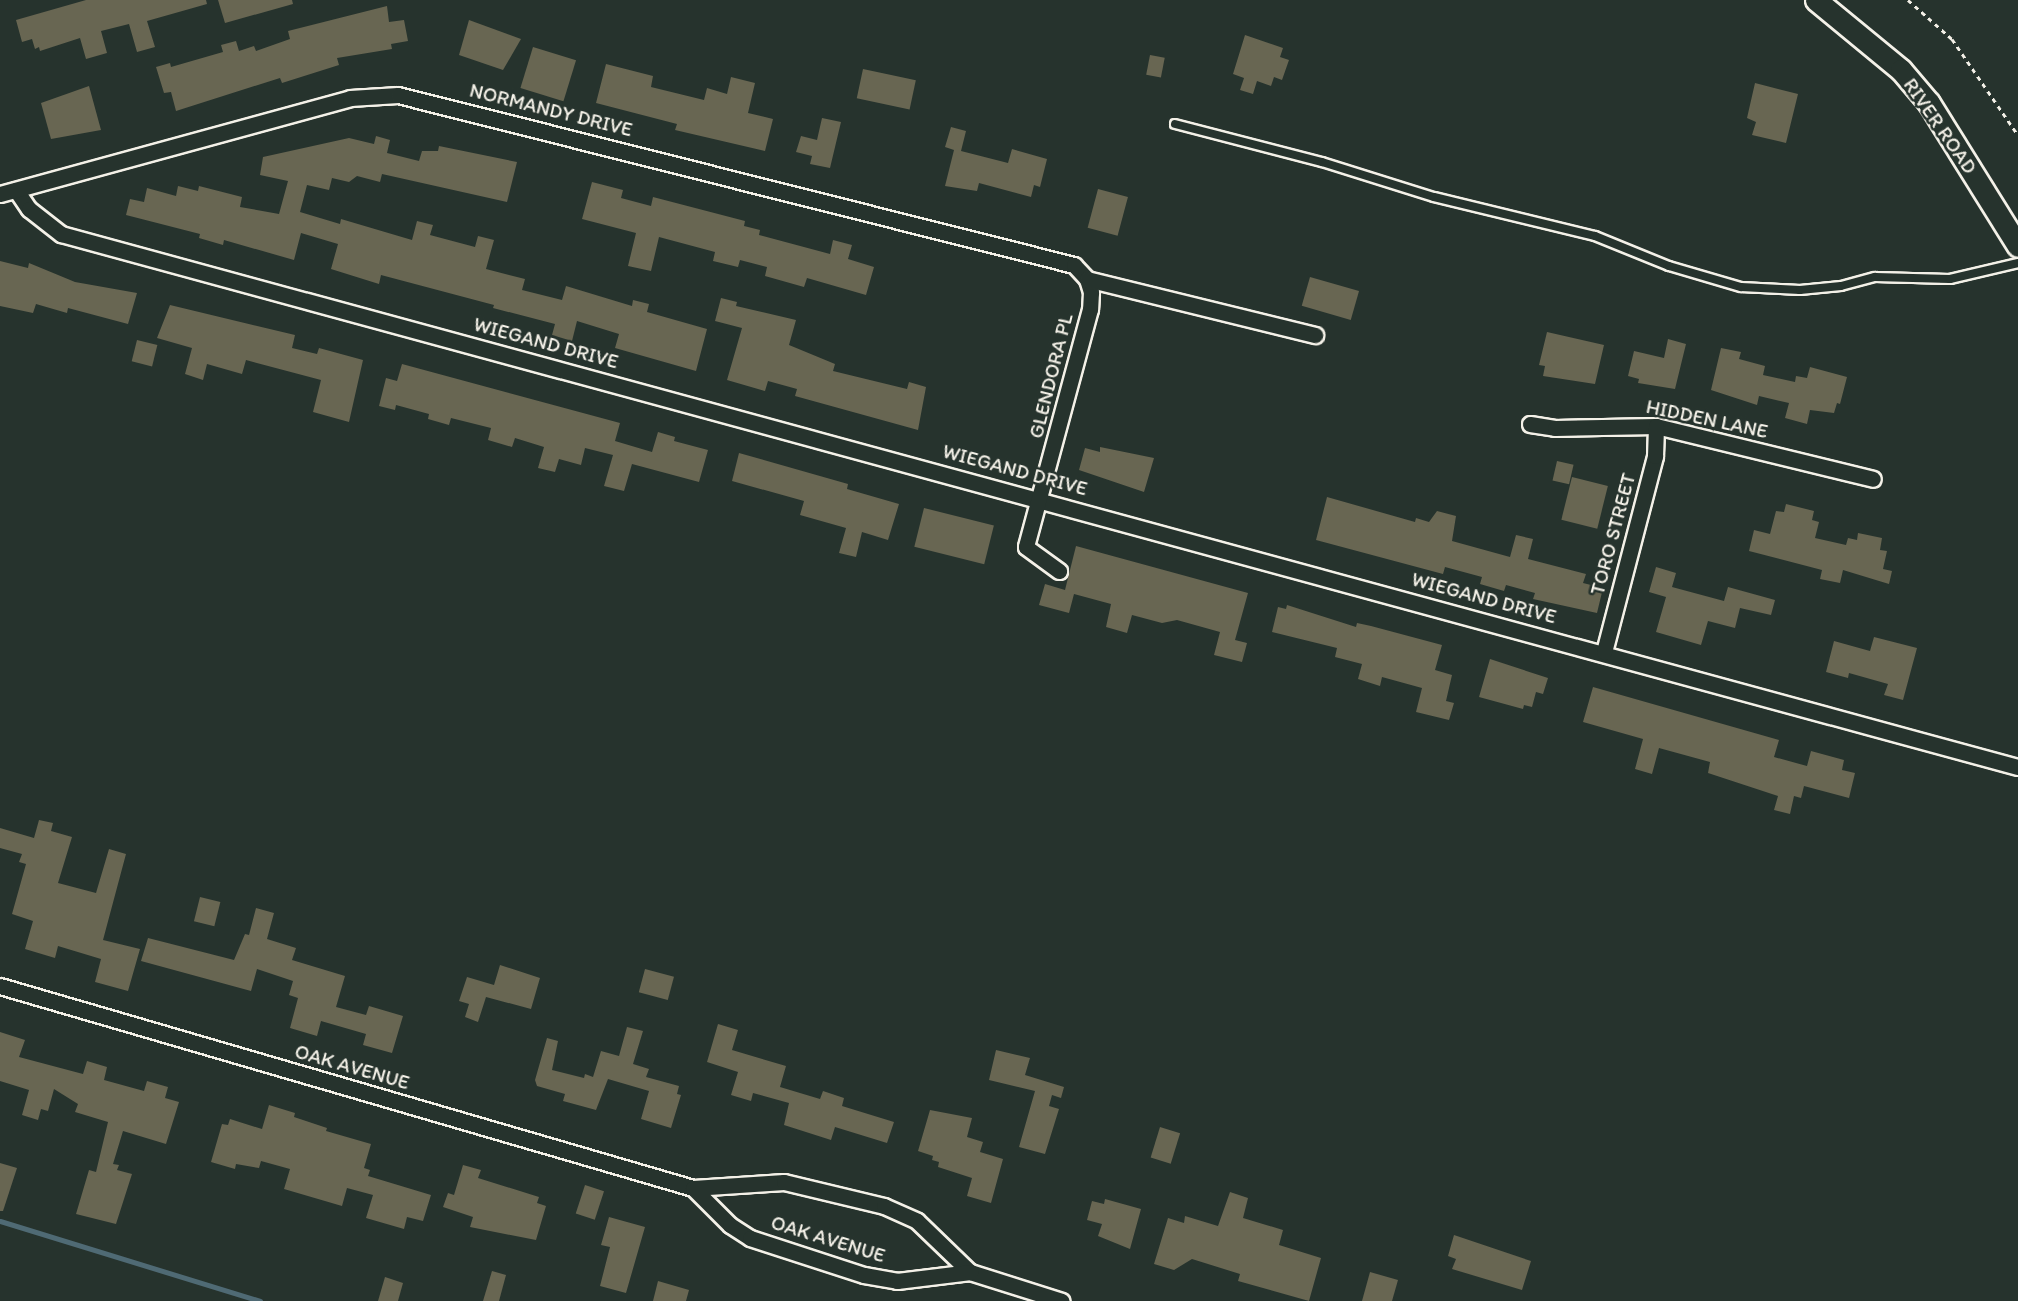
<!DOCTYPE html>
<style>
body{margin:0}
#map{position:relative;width:2018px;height:1301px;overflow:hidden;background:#26332d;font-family:Itim,sans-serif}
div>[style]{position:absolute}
.stream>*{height:5px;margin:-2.5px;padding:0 2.5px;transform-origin:2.5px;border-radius:2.5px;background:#4f6a74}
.building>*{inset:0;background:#686652;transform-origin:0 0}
.path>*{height:3px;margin-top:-1.5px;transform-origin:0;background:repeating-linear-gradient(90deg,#f4f1e8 0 4.5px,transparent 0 9px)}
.roads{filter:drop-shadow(2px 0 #f4f1e8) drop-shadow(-2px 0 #f4f1e8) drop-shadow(0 2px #f4f1e8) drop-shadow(0 -2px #f4f1e8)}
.lane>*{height:8px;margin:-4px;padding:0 4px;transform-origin:4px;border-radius:4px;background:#26332d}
.street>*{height:15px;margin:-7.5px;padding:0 7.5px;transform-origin:7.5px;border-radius:7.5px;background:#26332d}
.secondary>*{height:21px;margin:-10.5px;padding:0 10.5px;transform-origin:10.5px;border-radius:10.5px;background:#26332d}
span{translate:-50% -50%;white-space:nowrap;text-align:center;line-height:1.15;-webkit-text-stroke:5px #26332d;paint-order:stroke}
.street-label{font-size:20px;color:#f4f1e8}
</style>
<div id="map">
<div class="stream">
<i style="left:0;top:1221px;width:272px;rotate:17.1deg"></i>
</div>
<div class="building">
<i style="clip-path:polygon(86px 0,206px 0,207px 4px,147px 21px,155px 47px,137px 52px,129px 24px,101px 31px,107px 53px,86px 59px,80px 38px,40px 51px,39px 47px,35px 49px,32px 39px,22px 42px,16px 20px)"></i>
<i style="clip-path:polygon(218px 0,292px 0,293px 4px,225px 23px)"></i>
<i style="clip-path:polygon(387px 6px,389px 22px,404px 20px,408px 41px,391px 44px,392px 49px,337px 58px,339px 65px,282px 83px,280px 78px,176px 111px,171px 92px,164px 93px,156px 67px,170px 63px,171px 67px,223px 52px,221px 45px,236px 41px,239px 51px,254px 46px,256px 51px,290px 39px,288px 31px)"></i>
<i style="clip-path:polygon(469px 20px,521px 39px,503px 70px,459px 55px)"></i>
<i style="clip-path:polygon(1245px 35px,1283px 48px,1280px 57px,1289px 60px,1282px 80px,1274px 77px,1271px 86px,1257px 81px,1253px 94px,1240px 90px,1244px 78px,1233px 74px)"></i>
<i style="left:533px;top:47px;width:45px;height:43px;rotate:17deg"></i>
<i style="left:1150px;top:55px;width:15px;height:20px;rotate:11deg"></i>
<i style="clip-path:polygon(606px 64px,653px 76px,651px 87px,704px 100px,707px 88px,727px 94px,731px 77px,755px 83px,748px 113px,773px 119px,765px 151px,675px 130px,677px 124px,596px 103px)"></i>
<i style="left:863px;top:69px;width:54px;height:30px;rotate:12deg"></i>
<i style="clip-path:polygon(1755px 83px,1798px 94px,1786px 143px,1752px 135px,1756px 122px,1747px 118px)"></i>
<i style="clip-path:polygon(89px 86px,101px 130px,51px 139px,41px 103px)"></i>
<i style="clip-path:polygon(822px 118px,841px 122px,830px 168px,810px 164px,812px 156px,796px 152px,801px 136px,817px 140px)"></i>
<i style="clip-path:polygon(951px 127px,966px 131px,961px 151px,1008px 163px,1012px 149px,1047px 159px,1040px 187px,1034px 185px,1031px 197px,979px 183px,977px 191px,945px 186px,954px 150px,945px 147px)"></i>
<i style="clip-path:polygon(376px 136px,390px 140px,387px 153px,419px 161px,422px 151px,438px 151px,439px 146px,517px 162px,507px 202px,382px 174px,380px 182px,357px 176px,349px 182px,332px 178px,329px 190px,307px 185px,300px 212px,340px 224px,341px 219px,412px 240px,417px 221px,433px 225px,430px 235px,475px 247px,478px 236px,494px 240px,486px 269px,525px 279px,522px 290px,562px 300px,566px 286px,632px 306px,633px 300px,649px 304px,647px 312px,707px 329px,696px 371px,615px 348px,619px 334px,577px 321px,572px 341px,552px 335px,555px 324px,493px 308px,494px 305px,381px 275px,379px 284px,331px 269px,338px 244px,301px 233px,294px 260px,224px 240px,223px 245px,199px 238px,200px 234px,126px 215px,130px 199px,144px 202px,147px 188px,176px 196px,178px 186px,198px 191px,199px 186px,242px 197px,240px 207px,279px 214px,288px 181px,260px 175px,263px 157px,349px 138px,374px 144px)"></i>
<i style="clip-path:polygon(592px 182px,623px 190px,621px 198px,651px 206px,653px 197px,745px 221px,744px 226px,760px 230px,759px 235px,830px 254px,833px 240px,852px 245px,848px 259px,874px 267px,866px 295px,807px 278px,804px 287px,765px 276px,767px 267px,740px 260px,738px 267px,713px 261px,715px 252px,659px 237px,651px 271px,628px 266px,636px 233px,582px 219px)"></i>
<i style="left:1098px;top:189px;width:31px;height:40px;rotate:15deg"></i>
<i style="clip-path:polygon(0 261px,28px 268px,29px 263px,75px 282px,137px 293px,128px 324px,68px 308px,67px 313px,36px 304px,33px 313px,0 306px)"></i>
<i style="left:1310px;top:277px;width:51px;height:30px;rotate:16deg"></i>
<i style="clip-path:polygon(721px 298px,737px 302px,736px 306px,796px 320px,789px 345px,835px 364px,833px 371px,907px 389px,909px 382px,926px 387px,918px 430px,795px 396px,797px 389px,768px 381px,765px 391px,727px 380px,742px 328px,715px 321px)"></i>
<i style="clip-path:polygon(170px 305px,295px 335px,292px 348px,317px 354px,319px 348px,363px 360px,349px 422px,313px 412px,321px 380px,246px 360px,242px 374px,207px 364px,203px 380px,185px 374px,192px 348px,157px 338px)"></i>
<i style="clip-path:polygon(1547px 332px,1604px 345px,1595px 384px,1543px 376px,1545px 366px,1539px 365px)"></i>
<i style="clip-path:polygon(1668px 339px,1686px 344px,1675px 389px,1638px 383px,1639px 379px,1628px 376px,1634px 351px,1664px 358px)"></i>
<i style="left:137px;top:340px;width:21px;height:22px;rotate:14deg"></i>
<i style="clip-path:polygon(1721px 348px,1741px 352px,1739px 359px,1765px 366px,1763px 375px,1795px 382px,1796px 376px,1807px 378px,1810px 367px,1847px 377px,1840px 404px,1837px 403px,1834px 413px,1810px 410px,1807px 424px,1785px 418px,1789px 403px,1759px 396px,1757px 405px,1711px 390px)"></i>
<i style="clip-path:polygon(402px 364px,620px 423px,615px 441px,652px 452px,658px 432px,675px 437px,674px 441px,708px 450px,699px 482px,632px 464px,624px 491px,604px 486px,613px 455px,585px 448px,581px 465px,559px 459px,555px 472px,538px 468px,544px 447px,515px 438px,512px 447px,488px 440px,491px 428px,451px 418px,449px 425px,428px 419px,429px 414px,396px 405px,395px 410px,379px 406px,386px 378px,397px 381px)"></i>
<i style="clip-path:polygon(1100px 447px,1154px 458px,1144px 492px,1079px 470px,1085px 448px,1100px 452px)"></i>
<i style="clip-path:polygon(739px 453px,848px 484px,847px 489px,899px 504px,888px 540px,862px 532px,856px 557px,839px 553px,846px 528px,800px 515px,804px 501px,732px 481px)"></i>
<i style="left:1557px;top:461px;width:17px;height:20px;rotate:13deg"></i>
<i style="left:1572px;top:477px;width:37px;height:44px;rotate:14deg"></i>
<i style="clip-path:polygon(1327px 497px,1415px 522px,1416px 518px,1429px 522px,1437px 511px,1456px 516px,1452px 541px,1510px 557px,1516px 535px,1533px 539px,1528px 559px,1586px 574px,1583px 583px,1603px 588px,1597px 613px,1533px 599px,1535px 593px,1506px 585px,1504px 591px,1480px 584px,1482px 577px,1445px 567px,1443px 574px,1316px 540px)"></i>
<i style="clip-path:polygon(1786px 504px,1814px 511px,1812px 520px,1819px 522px,1815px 538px,1846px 545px,1848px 538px,1857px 540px,1858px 533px,1882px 538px,1880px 550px,1887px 551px,1883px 569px,1892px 571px,1889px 584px,1843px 570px,1840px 583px,1820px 579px,1822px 570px,1749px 551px,1754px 530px,1770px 534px,1776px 511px,1784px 512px)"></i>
<i style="left:924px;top:508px;width:72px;height:40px;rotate:14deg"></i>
<i style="clip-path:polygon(1076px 546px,1248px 593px,1235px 640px,1247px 643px,1242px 662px,1214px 655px,1220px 632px,1177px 620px,1162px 623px,1132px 615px,1127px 633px,1106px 627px,1111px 604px,1074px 594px,1069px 613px,1039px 605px,1045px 584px,1065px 590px)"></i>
<i style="clip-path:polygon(1656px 567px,1676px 573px,1672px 587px,1724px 601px,1728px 587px,1775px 600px,1771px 615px,1740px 608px,1735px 628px,1708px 621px,1701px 645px,1656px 632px,1666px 597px,1649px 592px)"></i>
<i style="clip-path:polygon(1287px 605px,1356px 627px,1357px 623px,1371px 626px,1442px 645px,1435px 670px,1452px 675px,1446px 701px,1454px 703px,1449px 720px,1416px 712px,1422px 688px,1382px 677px,1380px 686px,1358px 679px,1362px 664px,1335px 657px,1337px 648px,1272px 632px,1278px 607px,1286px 609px)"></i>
<i style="clip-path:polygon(1874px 637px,1917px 648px,1903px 700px,1884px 695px,1888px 684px,1849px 673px,1848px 678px,1826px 672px,1834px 641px,1870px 651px)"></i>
<i style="clip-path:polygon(1490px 659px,1548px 678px,1543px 694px,1536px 692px,1532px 707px,1524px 705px,1523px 709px,1479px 697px)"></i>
<i style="clip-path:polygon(1593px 687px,1779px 740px,1774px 757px,1807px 766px,1811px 751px,1844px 760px,1842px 770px,1855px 773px,1849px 798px,1804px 786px,1801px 798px,1794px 796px,1790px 814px,1774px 810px,1778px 796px,1708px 773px,1710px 762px,1659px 748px,1652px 774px,1635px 769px,1643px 739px,1583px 722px)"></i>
<i style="clip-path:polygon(39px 820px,53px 823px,51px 831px,72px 837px,58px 883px,96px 893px,109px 849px,126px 854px,103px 940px,140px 949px,128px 991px,95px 982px,101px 959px,58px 946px,55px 958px,25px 949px,33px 921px,12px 914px,26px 864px,19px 862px,22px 854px,0 848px,0 828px,34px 838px)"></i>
<i style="left:200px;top:897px;width:21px;height:25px;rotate:14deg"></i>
<i style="clip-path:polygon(256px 908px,274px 913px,267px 939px,296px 948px,292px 960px,345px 976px,336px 1007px,366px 1015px,369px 1006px,403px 1016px,392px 1053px,363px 1045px,366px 1034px,321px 1021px,317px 1036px,290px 1028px,298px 998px,289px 995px,293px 981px,257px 969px,251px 991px,141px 961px,148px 938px,234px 960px,245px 934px,249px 935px)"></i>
<i style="clip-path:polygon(500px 965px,540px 978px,531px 1009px,486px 997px,478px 1022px,465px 1017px,469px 1004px,459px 1001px,467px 977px,494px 985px)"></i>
<i style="left:645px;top:969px;width:30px;height:24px;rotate:15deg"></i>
<i style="clip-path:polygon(718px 1024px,738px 1030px,732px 1050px,786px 1066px,780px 1087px,820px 1099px,823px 1091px,844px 1098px,842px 1106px,894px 1122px,887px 1143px,835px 1127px,831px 1140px,784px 1125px,789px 1103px,753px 1093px,751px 1101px,731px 1095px,738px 1072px,707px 1062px)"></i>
<i style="clip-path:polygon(627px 1027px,643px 1031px,633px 1064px,649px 1069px,646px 1077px,679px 1086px,677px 1094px,681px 1095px,671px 1128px,641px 1119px,649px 1091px,608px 1079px,596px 1110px,563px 1101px,565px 1094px,537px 1086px,535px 1080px,547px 1038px,558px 1041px,552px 1070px,584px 1078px,585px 1074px,593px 1077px,601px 1051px,619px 1056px)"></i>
<i style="clip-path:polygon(0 1032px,25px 1040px,19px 1057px,83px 1074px,87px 1061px,107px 1067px,104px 1080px,144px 1091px,147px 1081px,168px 1087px,165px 1098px,179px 1102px,166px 1144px,123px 1131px,113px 1164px,119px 1165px,117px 1170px,132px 1174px,116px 1224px,76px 1214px,89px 1170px,96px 1172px,108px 1122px,75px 1112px,78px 1104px,54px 1089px,48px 1111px,41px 1109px,38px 1120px,22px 1115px,29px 1090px,0 1081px)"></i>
<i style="clip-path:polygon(996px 1050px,1030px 1058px,1025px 1075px,1064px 1087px,1061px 1098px,1052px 1095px,1049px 1106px,1059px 1109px,1045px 1154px,1019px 1147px,1035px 1091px,989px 1080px)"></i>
<i style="clip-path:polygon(269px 1105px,295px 1113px,294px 1117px,327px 1128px,326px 1131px,371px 1144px,364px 1168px,370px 1170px,368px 1176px,431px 1195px,423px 1221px,407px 1217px,404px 1229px,366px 1218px,373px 1195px,347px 1188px,342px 1206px,284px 1189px,290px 1169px,261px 1161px,259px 1168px,236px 1164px,235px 1169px,211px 1162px,222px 1124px,228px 1125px,230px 1119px,262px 1129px)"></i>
<i style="clip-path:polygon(930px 1110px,972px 1118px,967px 1137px,983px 1142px,980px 1152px,1003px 1159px,991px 1203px,967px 1196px,972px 1178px,938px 1167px,939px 1162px,932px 1160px,933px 1156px,918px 1151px)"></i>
<i style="left:1160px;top:1127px;width:21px;height:32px;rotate:17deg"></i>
<i style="clip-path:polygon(0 1163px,17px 1168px,3px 1211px,0 1211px)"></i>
<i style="clip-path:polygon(463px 1165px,481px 1170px,478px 1178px,539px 1197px,537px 1203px,546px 1206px,536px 1240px,470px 1227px,473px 1217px,443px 1207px,448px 1193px,454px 1195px)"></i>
<i style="left:585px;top:1185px;width:20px;height:30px;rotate:18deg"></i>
<i style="clip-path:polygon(1230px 1192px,1248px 1198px,1243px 1218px,1283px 1230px,1279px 1245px,1321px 1258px,1309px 1301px,1238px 1281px,1240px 1274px,1192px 1259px,1174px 1270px,1154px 1264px,1168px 1218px,1184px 1223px,1185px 1216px,1218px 1226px)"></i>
<i style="clip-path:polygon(1105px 1199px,1141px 1209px,1130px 1249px,1098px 1236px,1102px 1224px,1087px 1220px,1092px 1201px,1104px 1204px)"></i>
<i style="clip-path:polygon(609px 1217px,645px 1227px,626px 1293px,600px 1286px,610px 1247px,601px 1245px)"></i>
<i style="clip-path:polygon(1454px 1235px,1531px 1261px,1522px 1290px,1452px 1269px,1456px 1259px,1448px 1256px)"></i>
<i style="clip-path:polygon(492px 1271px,506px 1275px,499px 1301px,483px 1301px)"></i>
<i style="clip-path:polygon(1370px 1272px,1398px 1280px,1392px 1301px,1362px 1301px)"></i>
<i style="clip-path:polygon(385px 1277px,403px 1283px,398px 1301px,378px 1301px)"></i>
<i style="clip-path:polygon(658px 1281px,689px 1290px,686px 1301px,653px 1301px)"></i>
</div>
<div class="path">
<i style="left:1908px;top:0;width:59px;rotate:41.6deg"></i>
<i style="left:1952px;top:39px;width:116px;rotate:55.5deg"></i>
</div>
<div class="roads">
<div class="lane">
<i style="left:1175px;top:124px;width:152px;rotate:14.5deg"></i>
<i style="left:1322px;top:162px;width:117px;rotate:17.4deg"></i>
<i style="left:1434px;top:197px;width:166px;rotate:13.6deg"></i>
<i style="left:1595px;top:236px;width:80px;rotate:22.1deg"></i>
<i style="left:1669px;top:266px;width:75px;rotate:16.3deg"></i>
<i style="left:1741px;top:287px;width:59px;rotate:2.9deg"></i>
<i style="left:1800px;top:290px;width:41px;rotate:-5.6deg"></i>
<i style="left:1841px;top:286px;width:35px;rotate:-15deg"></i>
<i style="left:1875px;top:277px;width:75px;rotate:1.5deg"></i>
<i style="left:1950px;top:279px;width:70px;rotate:-13.2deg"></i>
</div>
<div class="street">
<i style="left:16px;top:190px;width:23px;rotate:56deg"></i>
<i style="left:29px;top:209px;width:41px;rotate:38deg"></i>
<i style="left:61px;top:234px;width:2028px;rotate:15.24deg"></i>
<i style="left:0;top:194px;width:363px;rotate:-15.3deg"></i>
<i style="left:350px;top:98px;width:48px;rotate:-3.6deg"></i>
<i style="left:398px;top:95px;width:697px;rotate:14.12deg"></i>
<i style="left:1074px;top:265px;width:19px;rotate:47deg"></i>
<i style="left:1087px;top:279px;width:14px;rotate:73deg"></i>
<i style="left:1091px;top:292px;width:17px;rotate:93deg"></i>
<i style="left:1090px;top:309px;width:246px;rotate:105.1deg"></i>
<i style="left:1026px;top:547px;width:41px;rotate:36deg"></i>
<i style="left:1087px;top:279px;width:235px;rotate:13.8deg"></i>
<i style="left:1530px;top:424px;width:25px;rotate:9deg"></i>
<i style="left:1555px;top:428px;width:101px;rotate:-1.1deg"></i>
<i style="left:1656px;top:426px;width:223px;rotate:13.7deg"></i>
<i style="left:1604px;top:652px;width:203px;rotate:-75.4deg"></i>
<i style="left:1655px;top:456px;width:30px;rotate:-88deg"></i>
<i style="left:0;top:986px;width:722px;rotate:16.25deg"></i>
<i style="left:693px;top:1188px;width:91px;rotate:-3.8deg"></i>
<i style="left:784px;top:1182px;width:103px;rotate:13.5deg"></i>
<i style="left:884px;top:1206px;width:36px;rotate:24deg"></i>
<i style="left:917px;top:1221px;width:74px;rotate:43.9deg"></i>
<i style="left:970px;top:1272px;width:96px;rotate:17.5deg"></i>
<i style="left:693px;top:1188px;width:52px;rotate:45deg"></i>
<i style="left:730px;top:1225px;width:24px;rotate:33deg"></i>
<i style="left:750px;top:1238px;width:120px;rotate:18deg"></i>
<i style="left:864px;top:1275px;width:34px;rotate:10deg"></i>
<i style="left:897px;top:1281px;width:74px;rotate:-7deg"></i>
</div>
<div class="secondary">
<i style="left:1816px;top:0;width:110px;rotate:39.5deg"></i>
<i style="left:1901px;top:70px;width:43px;rotate:49.7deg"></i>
<i style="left:1929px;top:103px;width:168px;rotate:58.1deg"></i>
</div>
</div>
<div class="street-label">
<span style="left:551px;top:110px;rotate:14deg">NORMANDY DRIVE</span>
<span style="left:1940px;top:126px;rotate:55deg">RIVER ROAD</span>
<span style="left:546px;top:343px;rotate:15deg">WIEGAND DRIVE</span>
<span style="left:1051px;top:376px;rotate:-76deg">GLENDORA PL</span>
<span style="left:1707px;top:419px;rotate:12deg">HIDDEN LANE</span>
<span style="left:1015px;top:470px;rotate:15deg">WIEGAND DRIVE</span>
<span style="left:1613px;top:534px;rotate:-75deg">TORO STREET</span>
<span style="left:1484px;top:598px;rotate:15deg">WIEGAND DRIVE</span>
<span style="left:352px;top:1067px;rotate:16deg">OAK AVENUE</span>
<span style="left:828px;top:1239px;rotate:17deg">OAK AVENUE</span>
</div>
</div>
